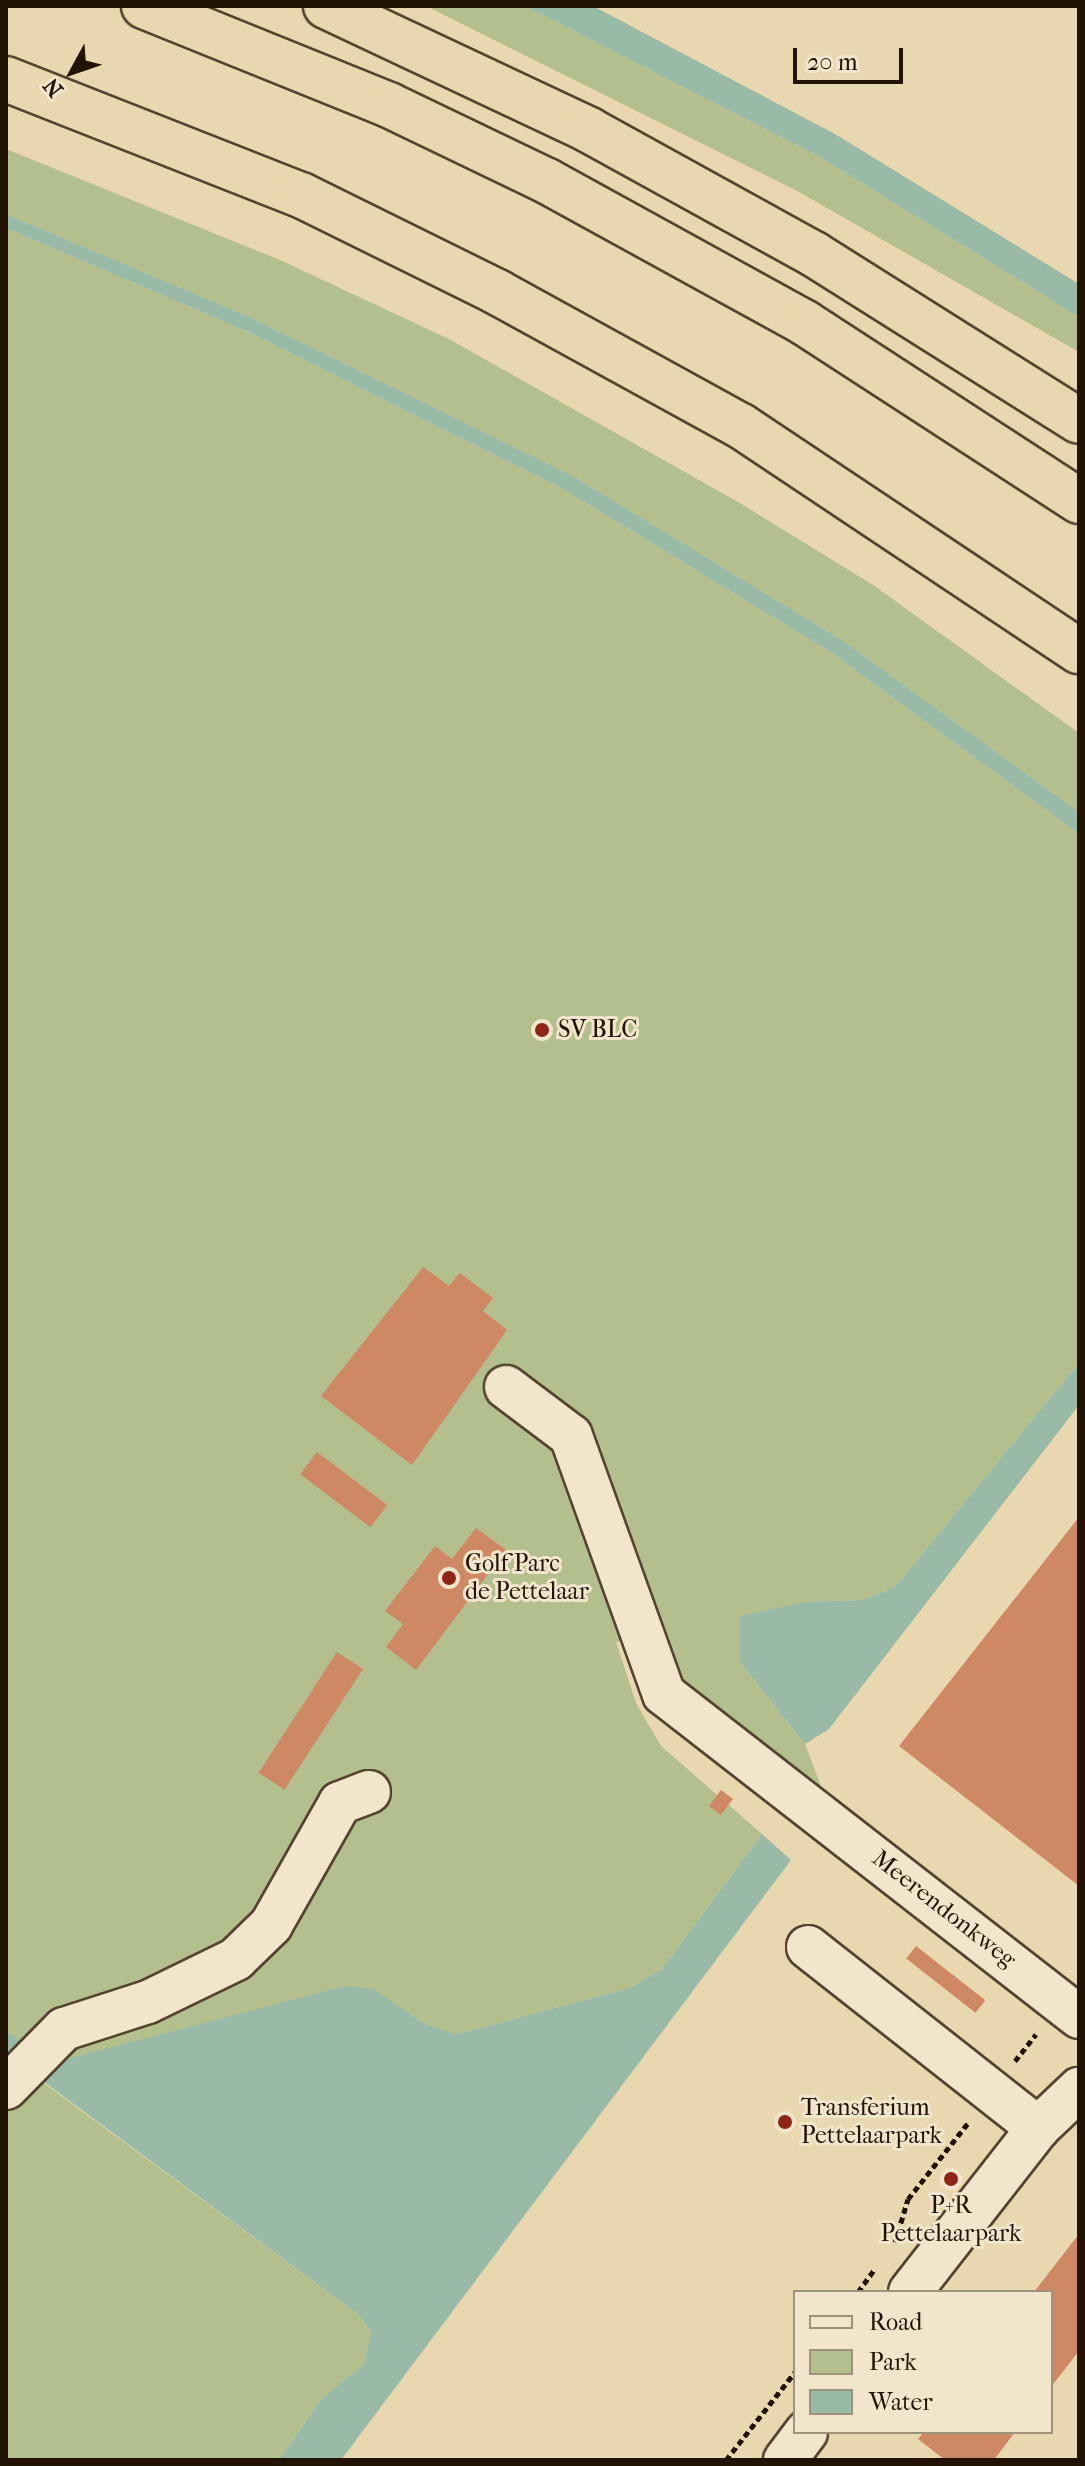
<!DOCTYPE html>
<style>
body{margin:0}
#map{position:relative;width:1085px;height:2466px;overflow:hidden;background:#e9d8af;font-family:"IM FELL French Canon",serif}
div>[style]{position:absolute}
.green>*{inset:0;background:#b3bf8d}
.water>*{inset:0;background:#98baa7}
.building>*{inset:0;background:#cf8864;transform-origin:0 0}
.path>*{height:5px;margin-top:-2.5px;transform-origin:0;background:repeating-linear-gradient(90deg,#231304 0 6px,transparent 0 10px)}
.roads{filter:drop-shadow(2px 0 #54442f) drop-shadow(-2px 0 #54442f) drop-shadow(0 2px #54442f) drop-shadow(0 -2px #54442f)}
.minor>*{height:42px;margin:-21px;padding:0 21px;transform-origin:21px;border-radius:21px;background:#f1e6cb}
.highway>*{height:44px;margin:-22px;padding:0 22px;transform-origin:22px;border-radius:22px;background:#e9d8af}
.dots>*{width:22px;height:22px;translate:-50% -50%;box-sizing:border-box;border:4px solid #f1e6cb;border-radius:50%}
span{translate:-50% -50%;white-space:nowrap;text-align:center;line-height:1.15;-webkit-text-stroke:6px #f1e6cb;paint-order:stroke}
.poi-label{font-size:24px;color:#231304}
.left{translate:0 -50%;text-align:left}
.street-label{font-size:24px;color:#231304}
.frame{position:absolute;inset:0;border:8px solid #231304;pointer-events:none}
.legend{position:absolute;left:793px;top:2290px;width:260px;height:144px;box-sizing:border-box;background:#f1e6cb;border:2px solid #9f927b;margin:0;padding:10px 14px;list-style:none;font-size:24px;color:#231304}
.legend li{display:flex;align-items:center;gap:16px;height:40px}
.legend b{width:40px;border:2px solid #9f927b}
.north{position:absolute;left:32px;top:32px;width:80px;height:80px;-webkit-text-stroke:6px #f1e6cb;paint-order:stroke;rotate:230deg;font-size:22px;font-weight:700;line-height:32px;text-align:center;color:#231304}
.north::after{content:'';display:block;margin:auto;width:28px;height:36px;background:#231304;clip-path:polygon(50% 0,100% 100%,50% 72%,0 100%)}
.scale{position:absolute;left:793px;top:48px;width:110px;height:36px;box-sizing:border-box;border:4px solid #231304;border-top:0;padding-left:10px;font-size:24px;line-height:28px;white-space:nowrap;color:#231304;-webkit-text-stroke:6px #f1e6cb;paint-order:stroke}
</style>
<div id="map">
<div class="green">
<i style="clip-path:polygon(426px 6px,525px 6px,820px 157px,1079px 317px,1079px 352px,799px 192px)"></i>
<i style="clip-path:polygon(6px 149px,280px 260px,449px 339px,738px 502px,873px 585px,1079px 733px,1079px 812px,842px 640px,573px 476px,250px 317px,6px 214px)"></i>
<i style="clip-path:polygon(6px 228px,246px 331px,565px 490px,832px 653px,1079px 834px,1079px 1363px,895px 1587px,862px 1600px,807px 1602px,740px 1662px,805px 1744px,821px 1786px,678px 1677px,661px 1633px,616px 1642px,636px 1703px,661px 1746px,762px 1834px,662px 1969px,630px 1988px,457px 2034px,425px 2024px,374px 1989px,34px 2076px,359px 2315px,371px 2332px,364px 2364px,322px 2398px,279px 2460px,6px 2460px)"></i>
</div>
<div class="water">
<i style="clip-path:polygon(525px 6px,593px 6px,835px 134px,1079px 284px,1079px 317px,820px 157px)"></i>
<i style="clip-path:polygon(6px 214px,250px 317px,573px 476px,842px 640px,1079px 812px,1079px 834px,832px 653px,565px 490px,246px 331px,6px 228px)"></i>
<i style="clip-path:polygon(1079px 1363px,1079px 1405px,829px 1729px,805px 1744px,740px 1662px,740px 1616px,806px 1602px,862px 1600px,895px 1587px)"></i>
<i style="clip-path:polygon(762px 1834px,791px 1860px,341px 2460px,279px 2460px,322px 2398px,364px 2364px,371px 2332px,359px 2315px,6px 2054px,6px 2031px,52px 2063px,345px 1986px,374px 1989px,425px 2024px,457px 2034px,630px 1988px,662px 1969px)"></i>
</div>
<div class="building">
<i style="clip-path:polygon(423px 1267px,449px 1286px,460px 1273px,493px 1298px,483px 1311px,507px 1330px,412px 1465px,321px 1396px)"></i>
<i style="left:317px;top:1452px;width:88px;height:28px;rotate:37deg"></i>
<i style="clip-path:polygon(1079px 1517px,1079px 1886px,899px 1746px)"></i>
<i style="clip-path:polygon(476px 1528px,506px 1550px,416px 1670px,386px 1647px,403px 1624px,385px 1611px,435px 1546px,452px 1559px)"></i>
<i style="left:337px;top:1652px;width:31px;height:144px;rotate:33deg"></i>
<i style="left:721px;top:1790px;width:15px;height:20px;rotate:37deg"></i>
<i style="left:916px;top:1946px;width:88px;height:16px;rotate:38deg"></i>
<i style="clip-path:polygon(1079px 2234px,1079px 2351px,1051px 2387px,1051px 2292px,1034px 2292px)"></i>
<i style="clip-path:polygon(924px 2432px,1015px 2432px,994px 2460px,945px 2460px,918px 2439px)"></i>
</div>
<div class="path">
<i style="left:1015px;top:2061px;width:34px;rotate:-52deg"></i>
<i style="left:895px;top:2242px;width:45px;rotate:-73.2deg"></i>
<i style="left:908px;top:2199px;width:97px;rotate:-51.7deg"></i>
<i style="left:858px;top:2292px;width:29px;rotate:-54deg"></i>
<i style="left:726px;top:2460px;width:112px;rotate:-51.9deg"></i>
</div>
<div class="roads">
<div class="minor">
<i style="left:506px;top:1387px;width:81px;rotate:37deg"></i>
<i style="left:571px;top:1436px;width:274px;rotate:70.2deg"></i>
<i style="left:664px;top:1694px;width:526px;rotate:37.89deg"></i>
<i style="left:808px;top:1947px;width:293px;rotate:38.2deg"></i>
<i style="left:6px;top:2088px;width:83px;rotate:-45.5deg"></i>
<i style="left:64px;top:2029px;width:88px;rotate:-17.8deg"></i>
<i style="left:148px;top:2002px;width:98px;rotate:-26deg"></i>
<i style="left:236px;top:1959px;width:49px;rotate:-44.2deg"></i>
<i style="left:271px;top:1925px;width:140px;rotate:-60.5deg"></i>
<i style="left:340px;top:1803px;width:31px;rotate:-21deg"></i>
<i style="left:910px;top:2292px;width:208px;rotate:-52deg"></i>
<i style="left:1038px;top:2128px;width:57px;rotate:-43.6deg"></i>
<i style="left:785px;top:2460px;width:35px;rotate:-53deg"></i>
</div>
<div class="highway">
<i style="left:144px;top:6px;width:264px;rotate:22deg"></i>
<i style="left:389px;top:105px;width:175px;rotate:25.7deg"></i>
<i style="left:547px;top:181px;width:294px;rotate:28.8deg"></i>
<i style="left:805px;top:323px;width:327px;rotate:33deg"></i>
<i style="left:326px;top:6px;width:291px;rotate:25.2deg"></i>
<i style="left:589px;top:130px;width:257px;rotate:28.9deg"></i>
<i style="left:814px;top:254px;width:313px;rotate:32.2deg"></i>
<i style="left:6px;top:79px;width:317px;rotate:21.5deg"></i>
<i style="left:301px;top:195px;width:219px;rotate:26.3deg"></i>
<i style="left:497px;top:292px;width:278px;rotate:28.8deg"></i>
<i style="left:741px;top:426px;width:406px;rotate:33.7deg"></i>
</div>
</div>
<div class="dots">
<i style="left:542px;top:1030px;background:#8f2418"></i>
<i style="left:449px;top:1578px;background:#8f2418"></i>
<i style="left:785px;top:2122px;background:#8f2418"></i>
<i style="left:951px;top:2179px;background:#8f2418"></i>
</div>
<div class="poi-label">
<span class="left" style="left:558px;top:1030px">SV BLC</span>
<span class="left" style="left:465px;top:1578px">Golf Parc<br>de Pettelaar</span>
<span class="left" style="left:801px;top:2122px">Transferium<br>Pettelaarpark</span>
<span style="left:951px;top:2220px">P+R<br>Pettelaarpark</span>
</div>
<div class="street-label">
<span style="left:944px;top:1909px;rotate:38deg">Meerendonkweg</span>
</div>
<div class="frame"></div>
<ul class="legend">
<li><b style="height:10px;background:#f1e6cb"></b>Road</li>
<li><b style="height:22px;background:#b3bf8d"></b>Park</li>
<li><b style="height:22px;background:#98baa7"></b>Water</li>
</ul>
<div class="north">N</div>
<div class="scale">20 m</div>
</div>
